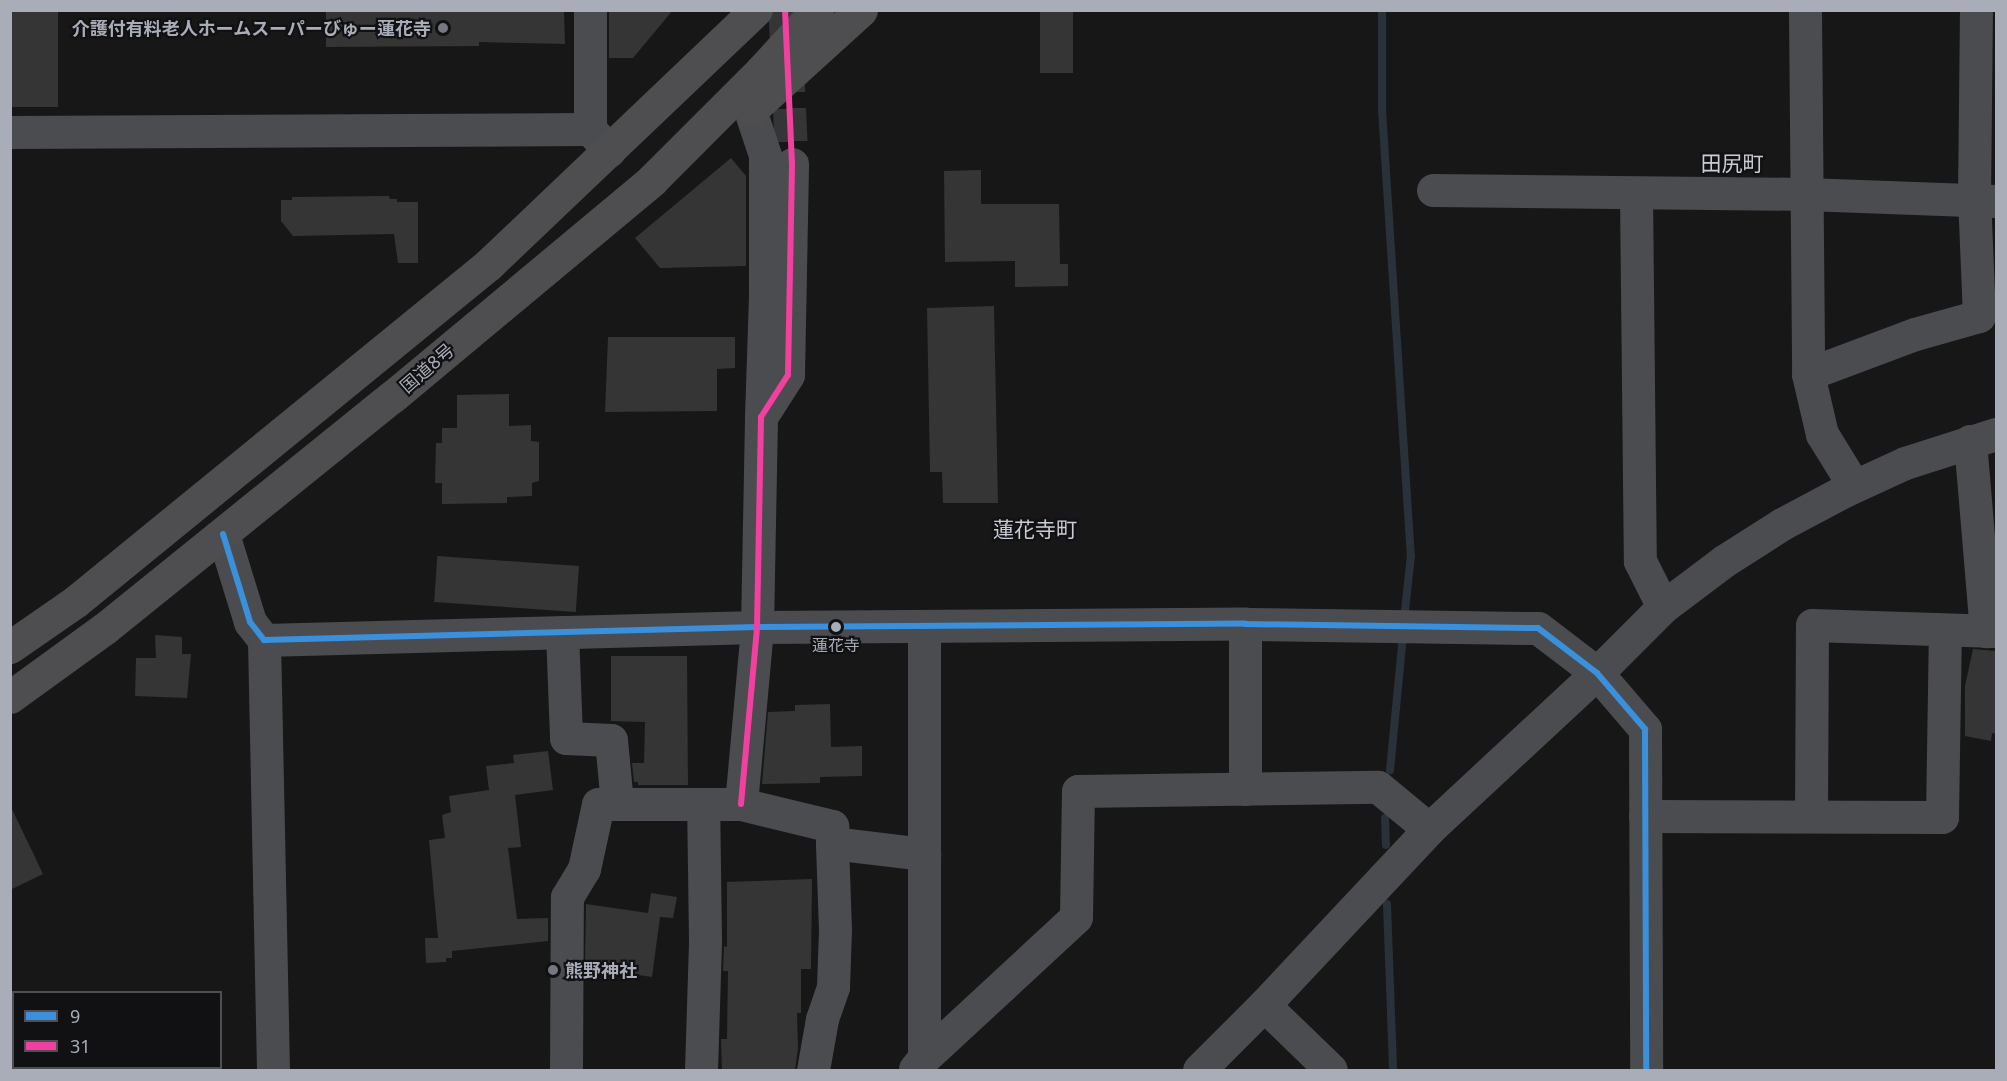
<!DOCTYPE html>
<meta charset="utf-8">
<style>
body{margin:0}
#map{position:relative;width:2007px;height:1081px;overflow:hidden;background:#171717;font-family:"Noto Sans","Noto Sans JP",sans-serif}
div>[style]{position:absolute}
.stream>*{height:8px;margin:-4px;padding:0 4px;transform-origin:4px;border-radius:4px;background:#2a3239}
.building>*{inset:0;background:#353536;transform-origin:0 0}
.minor-tunnel>*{height:33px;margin-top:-16.5px;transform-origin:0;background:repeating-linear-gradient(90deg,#343537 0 33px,transparent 0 49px)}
.minor>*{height:33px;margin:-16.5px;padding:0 16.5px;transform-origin:16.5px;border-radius:16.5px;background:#4b4c50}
.highway>*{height:33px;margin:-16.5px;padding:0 16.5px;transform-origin:16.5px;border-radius:16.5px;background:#4e4e51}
.bus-1>*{height:6px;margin:-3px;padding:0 3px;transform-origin:3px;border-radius:3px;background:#3a90db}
.bus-2>*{height:6px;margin:-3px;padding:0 3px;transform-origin:3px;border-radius:3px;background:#f240a1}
.dots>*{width:16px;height:16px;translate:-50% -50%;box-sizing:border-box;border:3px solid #111113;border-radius:50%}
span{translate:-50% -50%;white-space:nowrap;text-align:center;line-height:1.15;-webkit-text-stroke:4.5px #111113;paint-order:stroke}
.bus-label{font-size:16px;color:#a8adb8}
.poi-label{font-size:18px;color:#a8adb8;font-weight:700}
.right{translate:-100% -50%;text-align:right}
.left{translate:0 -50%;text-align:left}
.street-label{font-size:18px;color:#a8adb8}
.quarter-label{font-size:21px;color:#c9ccd4}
.frame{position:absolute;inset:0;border:12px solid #a8adb8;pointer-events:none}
.legend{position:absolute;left:12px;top:991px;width:210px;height:78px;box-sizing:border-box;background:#111113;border:2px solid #4d4f55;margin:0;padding:8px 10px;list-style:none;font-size:18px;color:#a8adb8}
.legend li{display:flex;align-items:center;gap:12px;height:30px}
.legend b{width:30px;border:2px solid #4d4f55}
</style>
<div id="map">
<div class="stream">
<i style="left:1382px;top:10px;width:100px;rotate:90deg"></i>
<i style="left:1382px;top:110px;width:446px;rotate:86.3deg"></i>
<i style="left:1411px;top:555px;width:65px;rotate:96.1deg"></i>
<i style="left:1390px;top:770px;width:136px;rotate:-84.5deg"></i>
<i style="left:1385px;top:818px;width:27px;rotate:88deg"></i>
<i style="left:1387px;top:904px;width:166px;rotate:87.9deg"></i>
</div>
<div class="building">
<i style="left:10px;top:10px;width:48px;height:97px"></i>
<i style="clip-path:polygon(326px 10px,564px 10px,565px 44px,479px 42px,479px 46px,326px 47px)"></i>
<i style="clip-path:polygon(609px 10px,673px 10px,633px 58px,609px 58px)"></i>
<i style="left:1040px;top:10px;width:33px;height:63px"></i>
<i style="clip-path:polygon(731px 158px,746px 176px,746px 266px,660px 268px,635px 238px)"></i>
<i style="clip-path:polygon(981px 170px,981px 204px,1059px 204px,1060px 264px,1068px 264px,1068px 286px,1015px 287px,1015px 261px,945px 262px,944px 171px)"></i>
<i style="clip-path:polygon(389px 196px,390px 199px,397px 199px,397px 202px,418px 202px,418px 263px,398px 263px,394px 234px,293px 236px,281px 221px,281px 200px,292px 200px,292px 197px)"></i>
<i style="clip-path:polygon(994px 306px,998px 503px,943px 503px,942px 472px,930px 472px,927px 308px)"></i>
<i style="clip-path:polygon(608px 337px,735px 337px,735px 368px,717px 369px,717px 411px,605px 412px)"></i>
<i style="clip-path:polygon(509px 394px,509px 426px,531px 425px,531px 441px,539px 442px,539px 481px,532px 483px,532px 496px,507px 497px,507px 503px,442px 504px,442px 483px,435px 483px,436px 443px,442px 443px,442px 428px,457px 428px,457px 395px)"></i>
<i style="left:579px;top:566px;width:46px;height:142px;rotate:94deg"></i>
<i style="clip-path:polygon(155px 635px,182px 637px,182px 654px,191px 654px,187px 698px,135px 696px,136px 658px,156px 658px)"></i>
<i style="clip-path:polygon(1973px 649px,1996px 651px,1996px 734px,1992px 733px,1991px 741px,1965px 736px,1965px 686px)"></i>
<i style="clip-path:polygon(611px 656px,687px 656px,688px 785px,638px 785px,638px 782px,634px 782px,632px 763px,644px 763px,645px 722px,611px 721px)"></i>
<i style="clip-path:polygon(830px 704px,831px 747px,862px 746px,862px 776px,820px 777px,820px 783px,762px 784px,768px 712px,795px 711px,795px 705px)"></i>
<i style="clip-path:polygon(548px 751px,553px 790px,515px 795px,521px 847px,508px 848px,517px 919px,548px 918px,548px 941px,452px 951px,452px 958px,446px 958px,446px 962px,426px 963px,425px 938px,438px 938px,429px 840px,445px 838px,442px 815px,451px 812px,449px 796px,489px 790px,486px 766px,514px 763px,513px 755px)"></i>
<i style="clip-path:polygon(10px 805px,43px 874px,10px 890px)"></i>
<i style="clip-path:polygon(812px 879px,811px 969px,801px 969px,801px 1013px,797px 1013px,798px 1048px,795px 1071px,722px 1071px,721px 1039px,727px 1039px,728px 971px,723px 971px,724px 946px,727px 947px,727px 882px)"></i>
<i style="clip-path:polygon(651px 893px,677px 897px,673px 918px,660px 917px,652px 977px,631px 974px,631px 970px,585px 964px,586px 904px,648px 913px)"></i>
</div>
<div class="minor-tunnel">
<i style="left:785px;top:10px;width:154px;rotate:87.4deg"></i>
</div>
<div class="minor">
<i style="left:1805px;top:10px;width:364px;rotate:89.5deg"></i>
<i style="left:1808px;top:374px;width:62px;rotate:76.9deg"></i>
<i style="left:1822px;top:434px;width:61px;rotate:58.4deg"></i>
<i style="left:750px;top:110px;width:47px;rotate:71.6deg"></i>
<i style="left:765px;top:155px;width:141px;rotate:90deg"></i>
<i style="left:765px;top:296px;width:121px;rotate:91.9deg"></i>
<i style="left:590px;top:129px;width:119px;rotate:-90deg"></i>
<i style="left:10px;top:132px;width:580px;rotate:-0.3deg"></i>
<i style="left:590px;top:129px;width:29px;rotate:49deg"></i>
<i style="left:1433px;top:190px;width:373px;rotate:0.6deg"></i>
<i style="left:1806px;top:194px;width:190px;rotate:2.1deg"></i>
<i style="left:1636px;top:193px;width:368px;rotate:89.4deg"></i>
<i style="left:1640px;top:561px;width:51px;rotate:63.4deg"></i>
<i style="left:1808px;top:374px;width:114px;rotate:-20.5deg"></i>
<i style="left:1915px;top:334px;width:66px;rotate:-15.7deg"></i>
<i style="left:1979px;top:316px;width:117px;rotate:-92.4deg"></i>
<i style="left:1974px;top:199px;width:189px;rotate:-89.4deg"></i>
<i style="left:1970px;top:441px;width:191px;rotate:85.2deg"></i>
<i style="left:223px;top:534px;width:92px;rotate:72.9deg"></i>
<i style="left:250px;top:622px;width:23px;rotate:52deg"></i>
<i style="left:264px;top:640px;width:493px;rotate:-1.5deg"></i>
<i style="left:757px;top:627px;width:488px;rotate:-0.4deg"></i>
<i style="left:1245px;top:624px;width:293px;rotate:0.8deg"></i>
<i style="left:1538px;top:628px;width:74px;rotate:37.3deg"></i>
<i style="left:1597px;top:673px;width:74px;rotate:49.4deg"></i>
<i style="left:1645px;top:729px;width:341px;rotate:89.8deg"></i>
<i style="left:1245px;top:624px;width:165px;rotate:90deg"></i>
<i style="left:562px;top:632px;width:106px;rotate:87.8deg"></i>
<i style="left:566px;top:738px;width:45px;rotate:2.5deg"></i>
<i style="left:611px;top:740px;width:64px;rotate:84.6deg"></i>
<i style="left:264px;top:640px;width:430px;rotate:88.8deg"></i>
<i style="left:741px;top:804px;width:178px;rotate:-84.8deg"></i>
<i style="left:757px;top:627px;width:210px;rotate:-88.9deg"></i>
<i style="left:761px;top:417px;width:50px;rotate:-57.3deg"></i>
<i style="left:788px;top:375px;width:211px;rotate:-88.9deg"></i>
<i style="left:1645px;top:816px;width:297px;rotate:0.2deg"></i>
<i style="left:1942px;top:817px;width:187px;rotate:-89.1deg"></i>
<i style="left:1811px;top:816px;width:191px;rotate:-89.7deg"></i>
<i style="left:1812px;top:625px;width:184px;rotate:1.9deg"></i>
<i style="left:1264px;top:1005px;width:93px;rotate:44.1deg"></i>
<i style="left:924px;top:1058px;width:207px;rotate:-42.8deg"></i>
<i style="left:1076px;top:917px;width:126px;rotate:-89.1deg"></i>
<i style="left:1078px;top:791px;width:300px;rotate:-0.8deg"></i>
<i style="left:1378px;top:787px;width:66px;rotate:39.5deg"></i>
<i style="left:915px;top:1069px;width:14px;rotate:-51deg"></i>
<i style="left:924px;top:1058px;width:432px;rotate:-90deg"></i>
<i style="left:566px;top:1070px;width:173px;rotate:-89.7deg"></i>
<i style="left:567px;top:897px;width:33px;rotate:-59deg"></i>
<i style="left:584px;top:869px;width:66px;rotate:-77.8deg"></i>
<i style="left:598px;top:804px;width:143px"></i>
<i style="left:741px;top:804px;width:94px;rotate:13.6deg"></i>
<i style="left:832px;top:826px;width:17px;rotate:90deg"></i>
<i style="left:832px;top:843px;width:93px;rotate:6.8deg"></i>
<i style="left:701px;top:1070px;width:130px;rotate:-88.2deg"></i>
<i style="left:705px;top:940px;width:136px;rotate:-90.8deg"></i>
<i style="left:813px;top:1070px;width:52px;rotate:-80deg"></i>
<i style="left:822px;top:1019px;width:34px;rotate:-71deg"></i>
<i style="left:833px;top:987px;width:57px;rotate:-88deg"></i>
<i style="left:835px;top:930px;width:87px;rotate:-92deg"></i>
<i style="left:1199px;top:1070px;width:92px;rotate:-45deg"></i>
<i style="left:1264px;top:1005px;width:241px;rotate:-46.8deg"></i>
<i style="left:1429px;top:829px;width:229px;rotate:-42.9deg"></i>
<i style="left:1597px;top:673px;width:93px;rotate:-45deg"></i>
<i style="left:1663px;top:607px;width:76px;rotate:-37deg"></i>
<i style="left:1724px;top:561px;width:69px;rotate:-32.5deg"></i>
<i style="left:1782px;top:524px;width:70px;rotate:-28deg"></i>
<i style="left:1844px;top:491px;width:67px;rotate:-24.7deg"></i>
<i style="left:1905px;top:463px;width:96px;rotate:-17.7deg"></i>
</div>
<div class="highway">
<i style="left:752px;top:109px;width:147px;rotate:-42.2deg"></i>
<i style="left:10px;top:647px;width:79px;rotate:-34.7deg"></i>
<i style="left:75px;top:602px;width:533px;rotate:-39.21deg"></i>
<i style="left:488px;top:265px;width:370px;rotate:-43.6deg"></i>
<i style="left:10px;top:697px;width:116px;rotate:-35.9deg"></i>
<i style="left:104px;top:629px;width:370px;rotate:-38.9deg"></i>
<i style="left:392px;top:397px;width:339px;rotate:-39.8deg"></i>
<i style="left:652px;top:180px;width:154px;rotate:-45deg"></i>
<i style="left:761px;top:71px;width:83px;rotate:-47.4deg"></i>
</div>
<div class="bus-1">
<i style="left:223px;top:534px;width:92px;rotate:72.9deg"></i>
<i style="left:250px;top:622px;width:23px;rotate:52deg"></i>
<i style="left:264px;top:640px;width:493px;rotate:-1.5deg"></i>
<i style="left:757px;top:627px;width:488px;rotate:-0.4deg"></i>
<i style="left:1245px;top:624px;width:293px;rotate:0.8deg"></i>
<i style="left:1538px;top:628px;width:74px;rotate:37.3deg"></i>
<i style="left:1597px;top:673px;width:74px;rotate:49.4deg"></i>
<i style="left:1645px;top:729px;width:341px;rotate:89.8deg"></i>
</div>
<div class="bus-2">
<i style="left:741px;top:804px;width:178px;rotate:-84.8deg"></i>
<i style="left:757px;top:627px;width:210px;rotate:-88.9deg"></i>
<i style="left:761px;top:417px;width:50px;rotate:-57.3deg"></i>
<i style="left:788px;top:375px;width:211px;rotate:-88.9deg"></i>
<i style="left:792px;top:164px;width:154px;rotate:-92.6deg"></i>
</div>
<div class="dots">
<i style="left:443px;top:28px;background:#757880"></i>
<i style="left:836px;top:627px;background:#a8adb8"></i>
<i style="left:553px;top:970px;background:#757880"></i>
</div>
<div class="bus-label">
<span style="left:836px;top:645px">蓮花寺</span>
</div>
<div class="poi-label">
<span class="right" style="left:431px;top:28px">介護付有料老人ホームスーパーびゅー蓮花寺</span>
<span class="left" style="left:565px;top:970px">熊野神社</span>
</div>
<div class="street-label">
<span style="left:427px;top:368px;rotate:-41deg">国道8号</span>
</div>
<div class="quarter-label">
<span style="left:1732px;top:163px">田尻町</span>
<span style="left:1035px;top:529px">蓮花寺町</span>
</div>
<div class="frame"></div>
<ul class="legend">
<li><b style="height:8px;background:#3a90db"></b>9</li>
<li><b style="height:8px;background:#f240a1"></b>31</li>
</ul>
</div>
